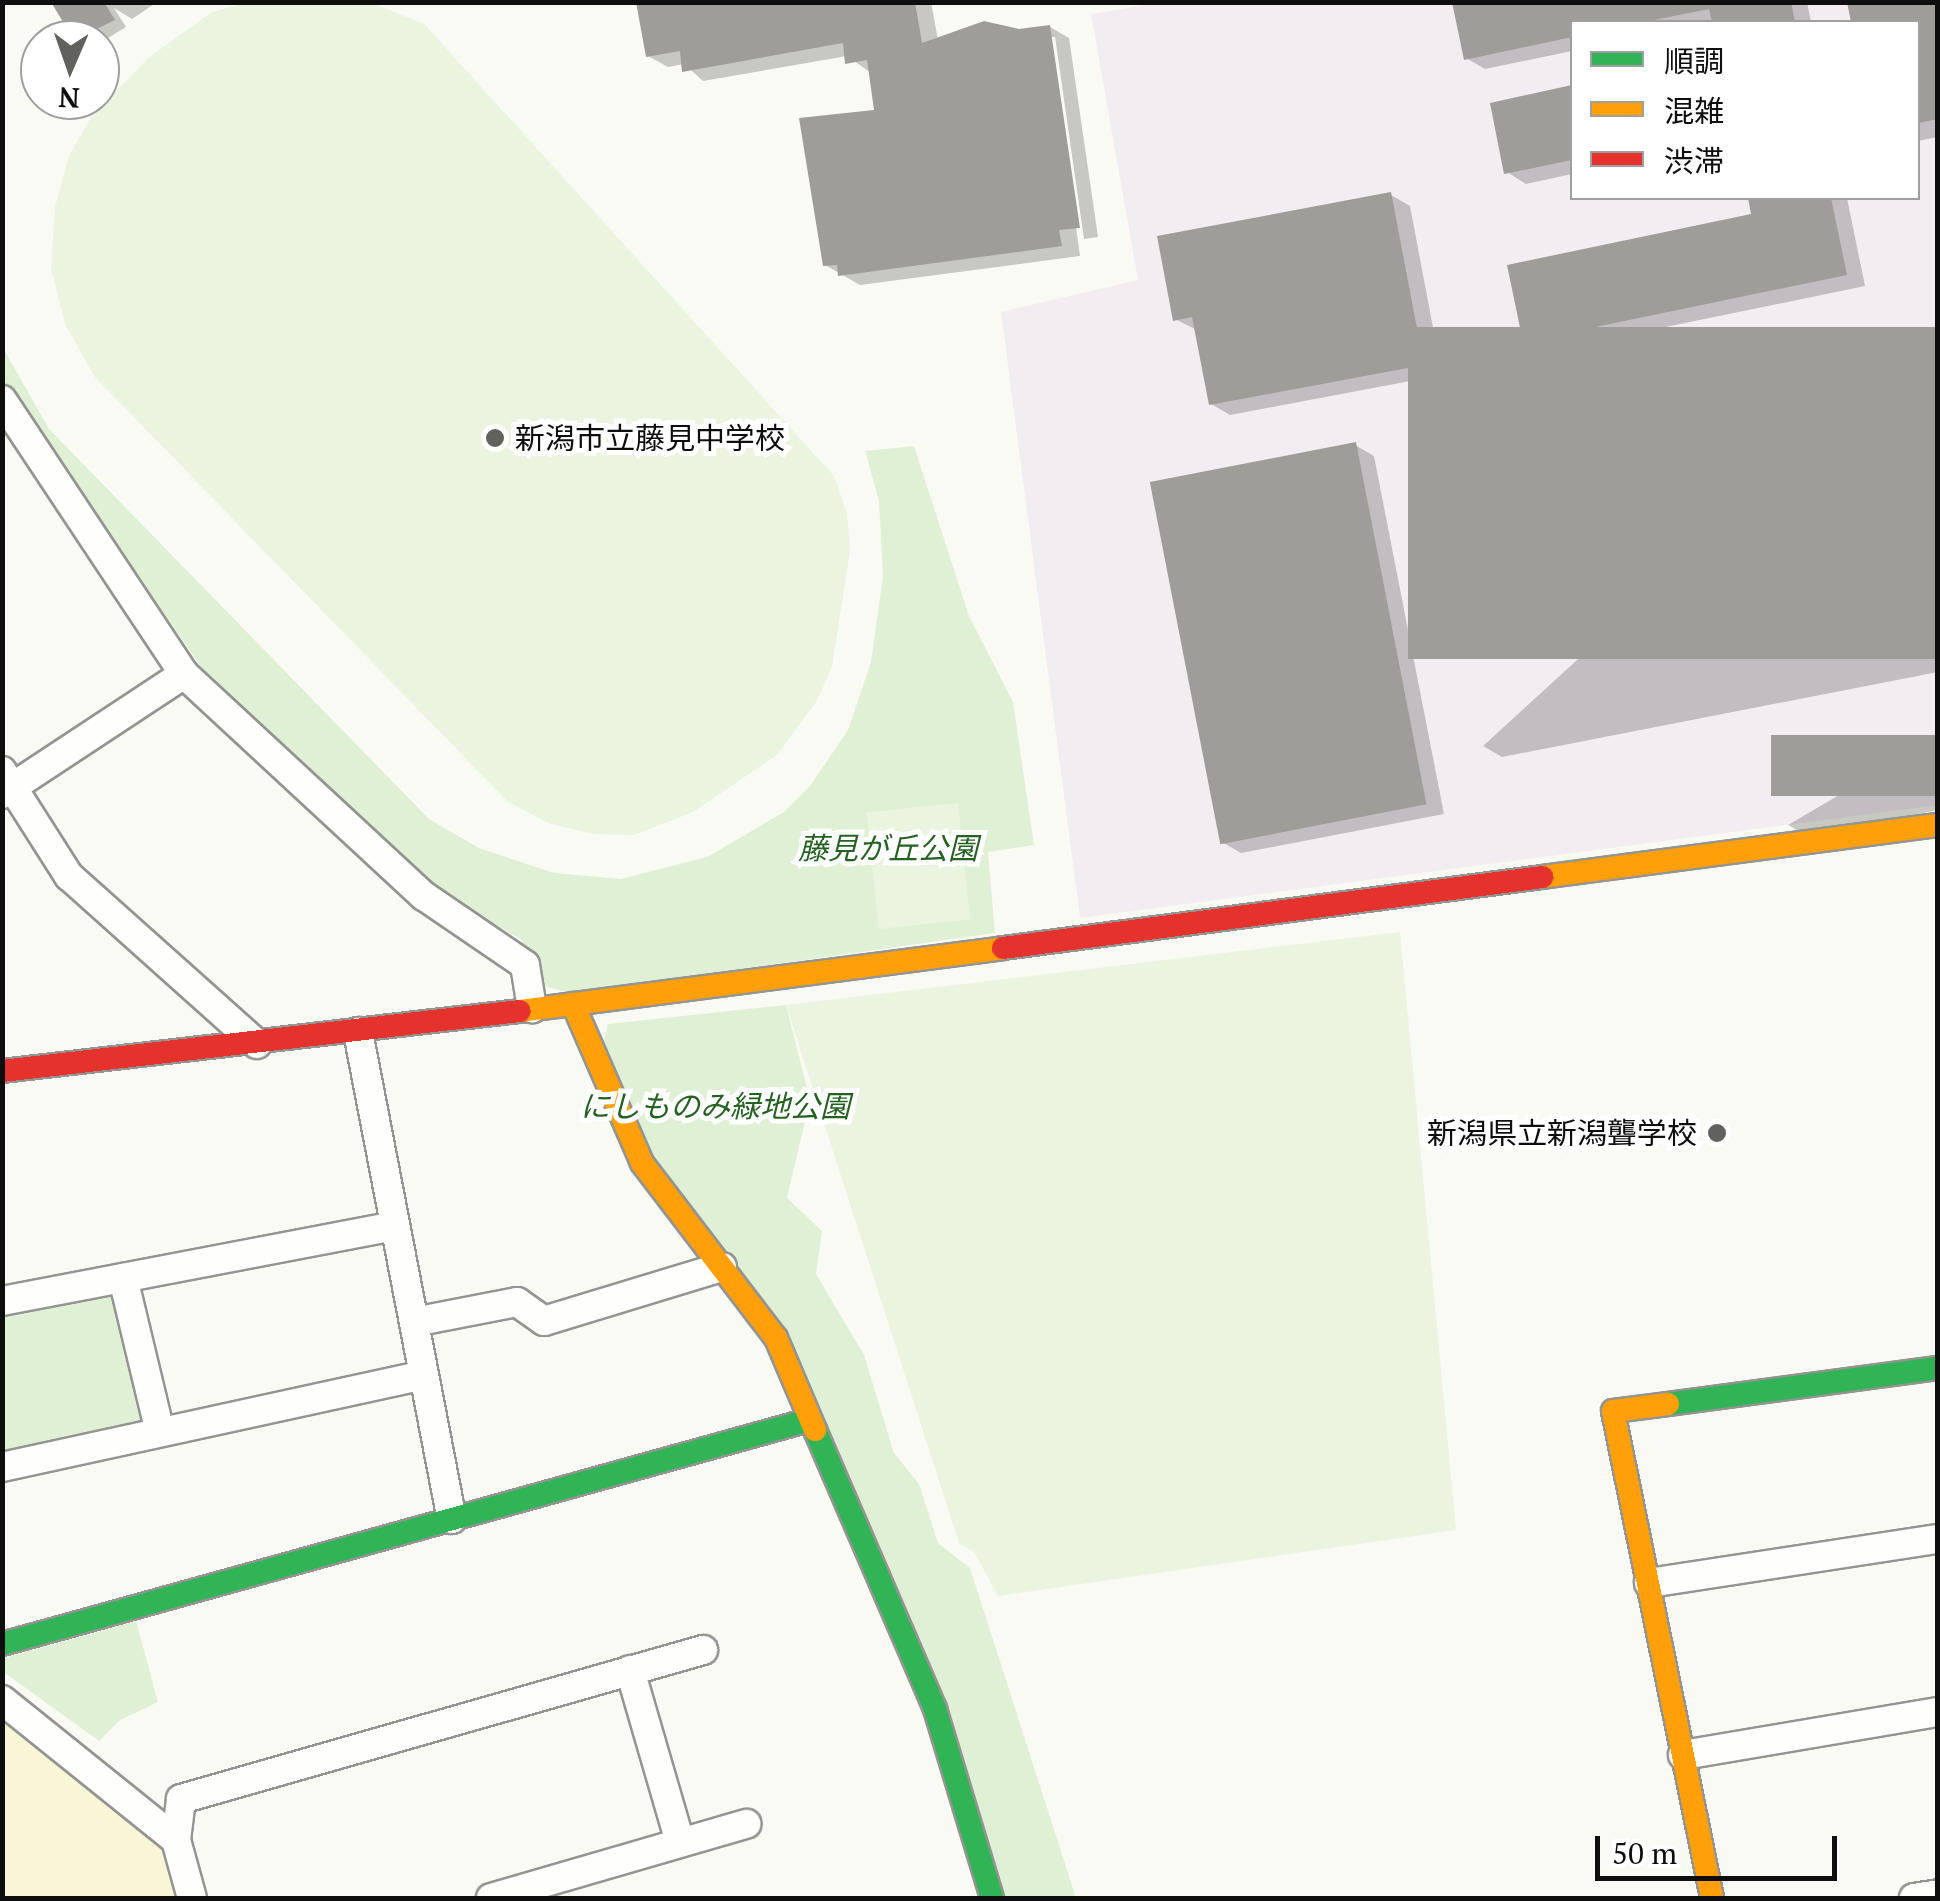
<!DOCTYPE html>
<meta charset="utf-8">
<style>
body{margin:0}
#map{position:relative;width:1940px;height:1901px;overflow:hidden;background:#fafaf4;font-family:"PT Serif","Noto Sans JP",serif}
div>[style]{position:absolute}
.industrial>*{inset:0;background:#f2edf0}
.green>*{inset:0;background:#e0f0d5}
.sand>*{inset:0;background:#f8f6d7}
.pitch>*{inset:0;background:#ebf4df;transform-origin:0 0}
.shadow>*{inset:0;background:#0003}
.building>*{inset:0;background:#9e9d99;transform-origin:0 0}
.roads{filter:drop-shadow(2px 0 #949492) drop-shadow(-2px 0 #949492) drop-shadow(0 2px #949492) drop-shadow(0 -2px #949492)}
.street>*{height:28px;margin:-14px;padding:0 14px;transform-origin:14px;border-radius:14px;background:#fefefd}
.fast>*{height:22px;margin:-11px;padding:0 11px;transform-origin:11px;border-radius:11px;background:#30b455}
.slow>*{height:22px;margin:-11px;padding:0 11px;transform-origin:11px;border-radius:11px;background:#ff9f0a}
.jam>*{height:22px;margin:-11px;padding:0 11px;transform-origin:11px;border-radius:11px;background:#e5322d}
.dots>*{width:28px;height:28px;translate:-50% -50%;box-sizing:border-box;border:5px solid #fff;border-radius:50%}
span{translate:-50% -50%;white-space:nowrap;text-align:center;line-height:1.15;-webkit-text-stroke:10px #fff;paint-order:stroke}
.poi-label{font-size:30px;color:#0e0e0e}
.left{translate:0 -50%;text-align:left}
.right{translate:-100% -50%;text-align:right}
.park-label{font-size:30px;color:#256222;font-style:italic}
.frame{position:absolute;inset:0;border:5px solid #0e0e0e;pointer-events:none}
.legend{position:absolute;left:1570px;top:20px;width:350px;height:180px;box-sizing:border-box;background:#fff;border:2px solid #9f9f9f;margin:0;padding:12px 18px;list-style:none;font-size:30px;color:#0e0e0e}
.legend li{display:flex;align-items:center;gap:20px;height:50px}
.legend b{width:50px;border:2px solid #9f9f9f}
.north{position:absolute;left:20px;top:20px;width:100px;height:100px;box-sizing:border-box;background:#fff;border:2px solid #9f9f9f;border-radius:50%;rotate:182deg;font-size:28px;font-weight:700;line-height:40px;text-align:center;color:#0e0e0e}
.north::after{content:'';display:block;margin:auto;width:35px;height:45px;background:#61615e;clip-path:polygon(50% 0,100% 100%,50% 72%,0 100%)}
.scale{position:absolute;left:1595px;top:1836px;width:242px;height:45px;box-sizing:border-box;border:5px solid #0e0e0e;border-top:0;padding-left:12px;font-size:30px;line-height:35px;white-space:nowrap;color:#0e0e0e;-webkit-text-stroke:8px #fff;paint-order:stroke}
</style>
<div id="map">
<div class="industrial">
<i style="clip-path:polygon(evenodd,1163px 2px,1937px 3px,1937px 805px,1080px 918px,1001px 312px,1138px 280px,1091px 14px,1163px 2px,1572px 22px,1918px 22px,1918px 198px,1572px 198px,1572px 22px)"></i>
</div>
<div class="green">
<i style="clip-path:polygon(2px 346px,49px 429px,429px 819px,479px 848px,554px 873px,621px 879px,707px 857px,784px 812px,810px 786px,848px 730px,871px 662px,883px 576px,879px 501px,865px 451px,914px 446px,969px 616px,1013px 702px,1034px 845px,988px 852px,995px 933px,570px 993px,540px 985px,521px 939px,432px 889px,220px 694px,3px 381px)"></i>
<i style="clip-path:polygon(786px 1005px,810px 1100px,787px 1198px,822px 1231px,816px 1274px,864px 1355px,894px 1453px,919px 1484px,938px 1543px,970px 1568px,1076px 1898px,992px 1898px,810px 1420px,598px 1061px,608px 1024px)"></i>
<i style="clip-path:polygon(123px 1278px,160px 1432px,3px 1467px,3px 1301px)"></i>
<i style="clip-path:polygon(136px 1621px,158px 1702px,120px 1720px,99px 1741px,5px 1673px,4px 1658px)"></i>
</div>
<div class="sand">
<i style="clip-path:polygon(2px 1718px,165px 1843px,181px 1898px,3px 1898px)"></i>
</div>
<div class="pitch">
<i style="clip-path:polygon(250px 2px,372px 3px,424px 24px,834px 476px,847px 513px,850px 551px,832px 667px,816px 702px,777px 755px,693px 812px,634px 835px,593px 834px,551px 824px,508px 802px,95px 377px,65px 324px,51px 268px,55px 207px,69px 156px,90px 119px,148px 58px,212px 12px)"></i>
<i style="left:958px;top:803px;width:117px;height:92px;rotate:84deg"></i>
<i style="clip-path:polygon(1400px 932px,1456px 1530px,998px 1596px,974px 1552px,959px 1543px,786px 1005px)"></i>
</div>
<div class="shadow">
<i style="clip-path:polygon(54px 2px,157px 2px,132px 19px,114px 8px,126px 27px,100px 43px,77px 40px)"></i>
<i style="clip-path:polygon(639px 2px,931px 2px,938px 40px,1050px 27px,1069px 38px,1098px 237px,1084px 239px,1055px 37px,1050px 37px,1080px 256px,860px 285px,825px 265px,877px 112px,871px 73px,847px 56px,703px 81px,684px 64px,668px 67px,648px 56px)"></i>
<i style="clip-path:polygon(1454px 2px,1807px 2px,1811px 22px,1572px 22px,1572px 51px,1485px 69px,1466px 58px)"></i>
<i style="clip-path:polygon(1849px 2px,1938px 2px,1938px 137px,1918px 141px,1918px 22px,1853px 22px)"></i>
<i style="clip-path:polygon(1572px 88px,1572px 174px,1526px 184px,1507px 172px,1492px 104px)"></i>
<i style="clip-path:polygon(1391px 195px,1410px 206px,1442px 375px,1230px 415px,1211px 404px,1197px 330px,1175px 319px)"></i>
<i style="clip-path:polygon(1750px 198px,1847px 198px,1865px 286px,1544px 352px,1525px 340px,1754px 216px)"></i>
<i style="clip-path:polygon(1938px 330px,1938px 672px,1502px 757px,1483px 746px)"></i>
<i style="clip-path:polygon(1355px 445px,1374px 456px,1444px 814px,1241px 853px,1222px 842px)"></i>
<i style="clip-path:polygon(1938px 737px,1938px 810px,1807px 836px,1788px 825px)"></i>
</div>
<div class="building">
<i style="clip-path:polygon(51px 2px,104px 2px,115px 20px,74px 40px)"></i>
<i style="clip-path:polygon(636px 2px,915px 2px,922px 43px,984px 21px,1019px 29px,1050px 25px,1080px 228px,1059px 230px,1062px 246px,838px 276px,837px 265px,823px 266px,799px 118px,874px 110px,867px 60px,845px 64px,843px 43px,682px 72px,680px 51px,646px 57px)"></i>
<i style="clip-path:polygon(1452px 2px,1791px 2px,1795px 22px,1712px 22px,1709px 9px,1644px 22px,1572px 22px,1572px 37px,1464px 60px)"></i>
<i style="clip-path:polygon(1847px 2px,1938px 2px,1938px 119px,1918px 123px,1918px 22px,1851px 22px)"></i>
<i style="clip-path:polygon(1572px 85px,1572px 160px,1504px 174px,1490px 103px)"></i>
<i style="clip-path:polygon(1391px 192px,1424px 365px,1209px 405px,1192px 317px,1173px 321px,1157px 236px)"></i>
<i style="clip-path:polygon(1748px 198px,1831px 198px,1847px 275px,1523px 342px,1507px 265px,1751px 214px)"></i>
<i style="left:1938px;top:327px;width:332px;height:530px;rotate:90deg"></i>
<i style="left:1356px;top:442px;width:369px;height:210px;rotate:79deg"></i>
<i style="left:1938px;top:735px;width:61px;height:167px;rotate:90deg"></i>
</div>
<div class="roads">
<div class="street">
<i style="left:2px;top:400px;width:329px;rotate:56.4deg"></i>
<i style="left:184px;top:674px;width:327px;rotate:42.8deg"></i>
<i style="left:424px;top:896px;width:122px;rotate:34.3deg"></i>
<i style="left:525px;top:965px;width:44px;rotate:80.8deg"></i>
<i style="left:2px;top:771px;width:125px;rotate:57.5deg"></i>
<i style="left:69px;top:876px;width:252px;rotate:41.8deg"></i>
<i style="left:2px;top:794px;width:218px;rotate:-33.4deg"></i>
<i style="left:358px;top:1032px;width:496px;rotate:79.1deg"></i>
<i style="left:123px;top:1278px;width:158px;rotate:76.5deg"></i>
<i style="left:2px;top:1301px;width:399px;rotate:-10.8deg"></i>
<i style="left:414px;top:1322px;width:105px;rotate:-11deg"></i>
<i style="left:517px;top:1302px;width:33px;rotate:35deg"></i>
<i style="left:544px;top:1321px;width:186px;rotate:-16.9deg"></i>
<i style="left:2px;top:1467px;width:431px;rotate:-12.3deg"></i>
<i style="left:1649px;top:1583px;width:292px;rotate:-8.7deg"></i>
<i style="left:630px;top:1670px;width:179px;rotate:73.8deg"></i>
<i style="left:2px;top:1700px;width:223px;rotate:38.8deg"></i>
<i style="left:176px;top:1840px;width:60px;rotate:74.6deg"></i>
<i style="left:1683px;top:1755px;width:259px;rotate:-9.6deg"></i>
<i style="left:176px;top:1840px;width:41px;rotate:-83deg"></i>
<i style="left:181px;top:1799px;width:543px;rotate:-15.93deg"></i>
<i style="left:491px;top:1898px;width:266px;rotate:-16.2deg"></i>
<i style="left:1914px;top:1898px;width:24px;rotate:-9deg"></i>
</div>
<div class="fast">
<i style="left:1668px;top:1404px;width:272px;rotate:-7.6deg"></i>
<i style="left:815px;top:1430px;width:304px;rotate:66.7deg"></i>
<i style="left:935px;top:1709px;width:197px;rotate:73.2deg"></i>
<i style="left:2px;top:1644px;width:838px;rotate:-15.51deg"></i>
</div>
<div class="slow">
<i style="left:1542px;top:877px;width:399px;rotate:-7.5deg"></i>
<i style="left:573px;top:1004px;width:173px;rotate:66.5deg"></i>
<i style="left:642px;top:1163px;width:220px;rotate:52.6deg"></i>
<i style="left:776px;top:1338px;width:100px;rotate:67deg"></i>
<i style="left:520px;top:1011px;width:487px;rotate:-7.4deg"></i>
<i style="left:1668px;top:1404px;width:55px;rotate:172.7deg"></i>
<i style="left:1613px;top:1411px;width:497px;rotate:78.5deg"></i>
</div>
<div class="jam">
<i style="left:1003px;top:948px;width:544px;rotate:-7.5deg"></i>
<i style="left:2px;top:1071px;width:521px;rotate:-6.61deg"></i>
</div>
</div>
<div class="dots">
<i style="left:495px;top:438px;background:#61615e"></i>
<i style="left:1717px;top:1133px;background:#61615e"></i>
</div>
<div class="poi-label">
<span class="left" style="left:515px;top:438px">新潟市立藤見中学校</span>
<span class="right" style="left:1697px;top:1133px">新潟県立新潟聾学校</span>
</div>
<div class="park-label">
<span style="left:888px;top:848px">藤見が丘公園</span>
<span style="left:715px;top:1106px">にしものみ緑地公園</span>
</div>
<div class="frame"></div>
<ul class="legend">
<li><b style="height:12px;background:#30b455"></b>順調</li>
<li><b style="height:12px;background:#ff9f0a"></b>混雑</li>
<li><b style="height:12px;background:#e5322d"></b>渋滞</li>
</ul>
<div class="north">N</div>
<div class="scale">50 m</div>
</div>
